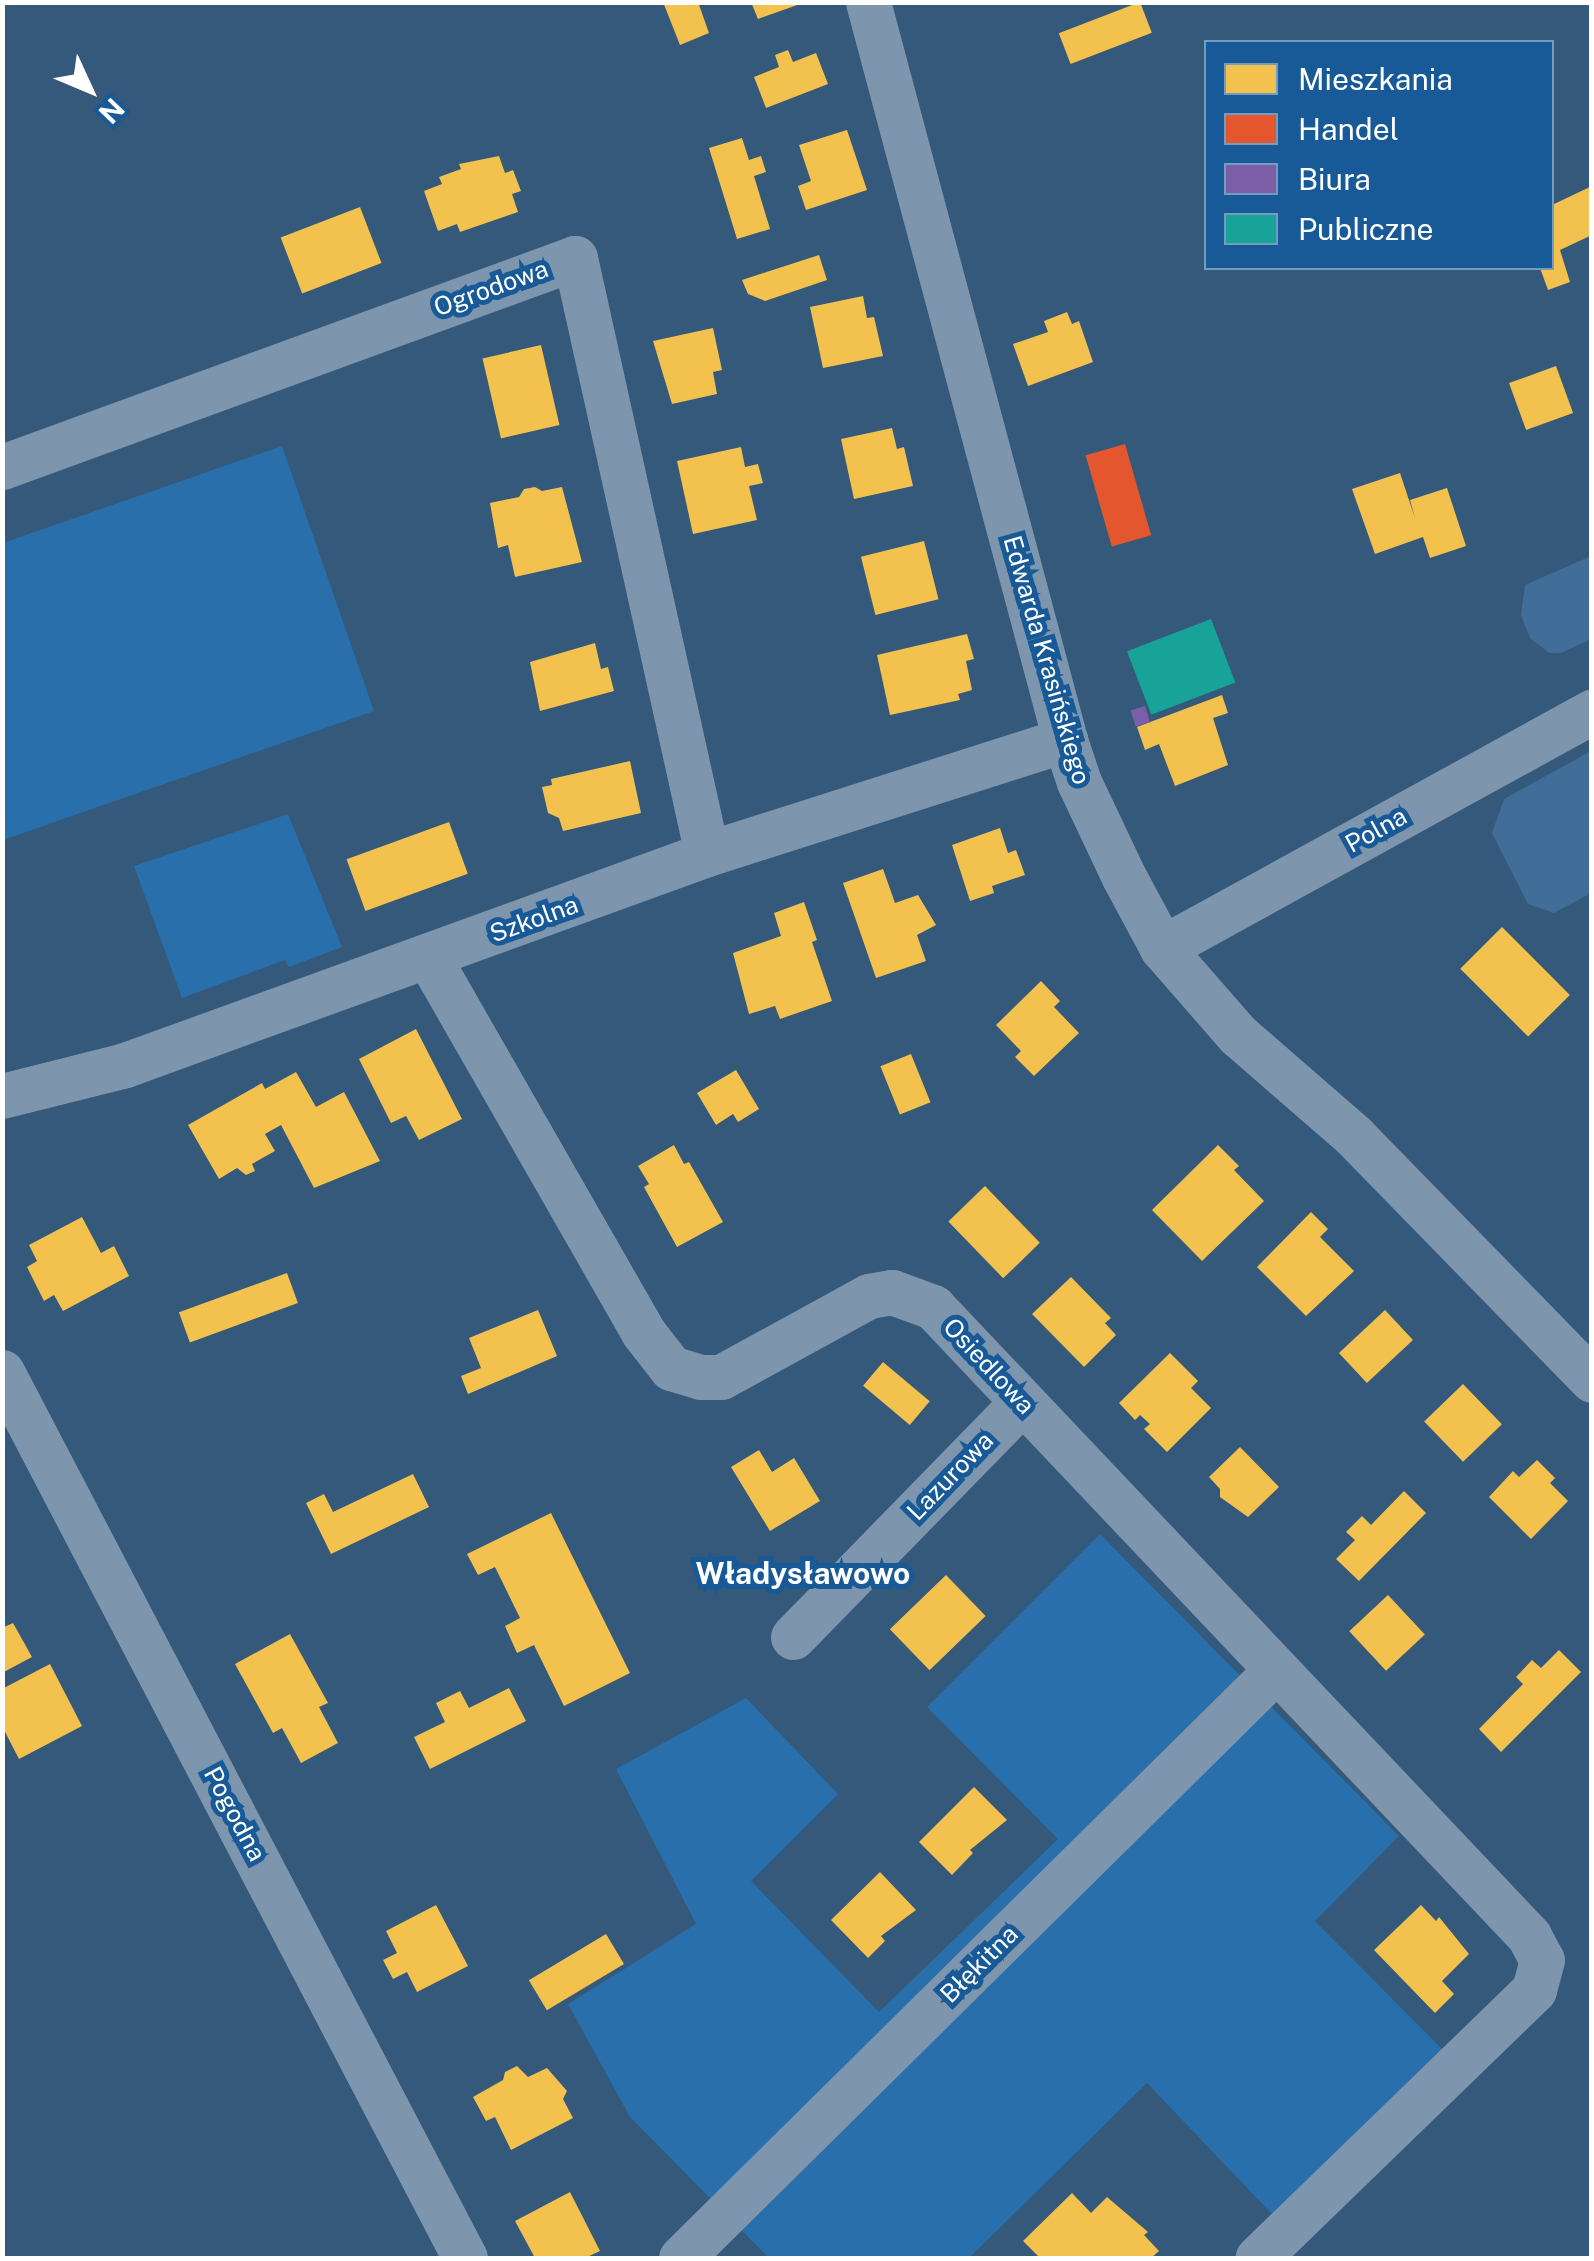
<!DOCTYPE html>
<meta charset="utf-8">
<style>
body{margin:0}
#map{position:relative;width:1594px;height:2261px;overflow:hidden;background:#34597a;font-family:"Public Sans",sans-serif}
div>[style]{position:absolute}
.green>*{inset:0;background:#286fab}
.water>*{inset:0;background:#406e99}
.homes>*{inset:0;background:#f2c14e;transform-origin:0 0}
.shops>*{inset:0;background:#e4572e;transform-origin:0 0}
.offices>*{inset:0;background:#7b5ea7;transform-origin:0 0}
.public>*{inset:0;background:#17a398;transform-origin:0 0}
.street>*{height:45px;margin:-22.5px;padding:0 22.5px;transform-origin:22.5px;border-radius:22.5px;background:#7d95ad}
span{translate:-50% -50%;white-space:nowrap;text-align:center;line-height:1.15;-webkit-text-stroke:10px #175a97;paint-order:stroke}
.street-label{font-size:25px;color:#fff}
.quarter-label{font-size:30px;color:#fff;font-weight:700}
.frame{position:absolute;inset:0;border:5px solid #fff;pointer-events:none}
.legend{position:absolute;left:1204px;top:40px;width:350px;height:230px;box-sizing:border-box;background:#175a97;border:2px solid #749cc1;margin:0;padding:12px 18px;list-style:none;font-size:30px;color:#fff}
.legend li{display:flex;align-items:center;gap:20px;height:50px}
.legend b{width:50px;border:2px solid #749cc1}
.north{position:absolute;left:40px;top:40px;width:100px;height:100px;-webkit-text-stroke:8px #175a97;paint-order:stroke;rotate:134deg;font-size:28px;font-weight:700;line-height:40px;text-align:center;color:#fff}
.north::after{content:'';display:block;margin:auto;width:35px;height:45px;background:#fff;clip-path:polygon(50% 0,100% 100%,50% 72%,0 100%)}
</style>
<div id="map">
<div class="green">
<i style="clip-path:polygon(282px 446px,374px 711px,3px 840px,3px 543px)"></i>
<i style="clip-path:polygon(288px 814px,342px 947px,289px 967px,285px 960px,182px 998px,134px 866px)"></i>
<i style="clip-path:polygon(1100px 1534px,1399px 1836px,1315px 1921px,1443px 2050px,1273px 2215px,1147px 2083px,969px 2258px,769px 2258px,630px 2117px,568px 2004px,696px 1924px,616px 1769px,746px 1698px,838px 1794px,751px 1881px,879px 2012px,1058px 1839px,927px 1707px)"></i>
</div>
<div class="water">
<i style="clip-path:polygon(1591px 556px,1591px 639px,1561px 653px,1549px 653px,1530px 638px,1521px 615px,1525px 585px)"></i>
<i style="clip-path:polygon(1591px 751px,1591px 893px,1554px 913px,1528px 904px,1492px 833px,1504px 799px)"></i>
</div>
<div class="homes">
<i style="clip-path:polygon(663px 2px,698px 2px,709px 33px,680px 45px)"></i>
<i style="clip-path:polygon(751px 2px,803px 2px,803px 3px,758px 19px)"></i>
<i style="left:1140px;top:2px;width:33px;height:87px;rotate:69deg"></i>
<i style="clip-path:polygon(788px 50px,793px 62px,816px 53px,828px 84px,766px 108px,754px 77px,779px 67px,775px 55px)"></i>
<i style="clip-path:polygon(847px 130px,867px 190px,806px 210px,798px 186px,811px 181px,799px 145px)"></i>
<i style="clip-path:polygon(742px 138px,749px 160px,761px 156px,766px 172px,754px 176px,770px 229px,737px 239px,709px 148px)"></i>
<i style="clip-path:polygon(499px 156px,505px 173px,513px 170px,521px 191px,512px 194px,518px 212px,460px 232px,457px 224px,438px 231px,424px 191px,442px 184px,439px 177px,461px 169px,459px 164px)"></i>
<i style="clip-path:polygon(1592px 186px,1592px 235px,1560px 250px,1570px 282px,1548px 290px,1540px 268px,1552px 268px,1552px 205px)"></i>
<i style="left:360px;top:207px;width:60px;height:85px;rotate:69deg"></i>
<i style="clip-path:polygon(819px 255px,827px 280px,765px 301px,748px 294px,742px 280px)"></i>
<i style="clip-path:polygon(863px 296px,867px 318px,874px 317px,883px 356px,823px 368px,810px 307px)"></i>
<i style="clip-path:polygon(1067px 312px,1072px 324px,1079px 321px,1093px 362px,1028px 386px,1013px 344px,1048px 332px,1044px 321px)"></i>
<i style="clip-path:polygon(713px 328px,722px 370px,713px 372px,717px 394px,672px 404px,653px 341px)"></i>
<i style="left:541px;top:345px;width:82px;height:60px;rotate:77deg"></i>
<i style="left:1556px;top:366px;width:50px;height:50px;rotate:70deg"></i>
<i style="clip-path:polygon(892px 428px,897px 449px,904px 447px,913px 486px,854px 499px,841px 439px)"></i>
<i style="clip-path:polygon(741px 447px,745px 467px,758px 464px,763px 483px,749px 486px,757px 520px,693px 534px,677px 461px)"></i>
<i style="clip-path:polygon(1400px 473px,1415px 518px,1410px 500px,1447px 488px,1466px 546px,1430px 558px,1423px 537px,1375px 554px,1352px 489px)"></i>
<i style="clip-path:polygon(535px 487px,542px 491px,562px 487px,582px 562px,515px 577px,508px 545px,498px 548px,490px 503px,519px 497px,524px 489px)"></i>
<i style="left:924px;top:541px;width:60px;height:65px;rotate:76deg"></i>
<i style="clip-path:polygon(967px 634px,974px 659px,966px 661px,972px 690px,958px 694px,960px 700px,890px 715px,877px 655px)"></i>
<i style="clip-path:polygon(595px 643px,601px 669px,608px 667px,614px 691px,540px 711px,530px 662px)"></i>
<i style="clip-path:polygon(1222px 695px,1228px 713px,1213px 718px,1228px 765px,1175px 786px,1159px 744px,1145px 750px,1137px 727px)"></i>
<i style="clip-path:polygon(630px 761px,641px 813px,563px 831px,559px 818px,548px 813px,542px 787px,552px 785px,551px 779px)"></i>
<i style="left:449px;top:822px;width:55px;height:109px;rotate:70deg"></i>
<i style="clip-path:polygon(1000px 828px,1008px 853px,1016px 850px,1025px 875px,992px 886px,994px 893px,970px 901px,952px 845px)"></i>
<i style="clip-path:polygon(883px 869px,895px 903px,918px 895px,936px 925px,917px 935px,926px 961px,876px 978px,843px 883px)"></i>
<i style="clip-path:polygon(804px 902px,817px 940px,812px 942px,832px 1001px,780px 1019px,775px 1006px,749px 1014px,733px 953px,781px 936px,774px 913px)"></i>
<i style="left:1502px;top:927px;width:96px;height:59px;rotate:45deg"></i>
<i style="clip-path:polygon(1041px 981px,1060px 1001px,1054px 1007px,1079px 1033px,1034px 1076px,1015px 1057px,1021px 1051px,996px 1025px)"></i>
<i style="clip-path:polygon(416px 1029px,462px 1119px,419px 1140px,406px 1116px,391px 1123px,359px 1059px)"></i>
<i style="left:911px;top:1054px;width:52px;height:33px;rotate:68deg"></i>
<i style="clip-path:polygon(736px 1070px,759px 1109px,738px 1122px,733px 1114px,716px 1125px,697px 1093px)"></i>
<i style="clip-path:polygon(296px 1072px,316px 1107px,344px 1092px,380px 1161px,314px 1188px,281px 1125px,265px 1134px,275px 1151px,252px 1164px,255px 1171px,246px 1175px,237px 1168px,219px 1179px,188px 1125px,262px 1083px,265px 1089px)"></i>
<i style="clip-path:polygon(674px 1145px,684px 1164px,689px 1162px,723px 1222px,677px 1247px,644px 1187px,649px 1184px,638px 1166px)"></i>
<i style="clip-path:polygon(1218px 1145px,1239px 1166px,1234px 1170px,1264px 1201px,1202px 1261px,1152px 1210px)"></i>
<i style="left:985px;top:1186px;width:79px;height:51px;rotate:46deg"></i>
<i style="clip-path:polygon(1311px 1212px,1328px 1229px,1320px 1237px,1354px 1271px,1306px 1316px,1257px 1267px)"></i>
<i style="clip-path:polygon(82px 1217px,101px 1253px,114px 1246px,129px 1276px,63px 1311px,54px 1295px,44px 1301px,27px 1267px,37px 1261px,29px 1245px)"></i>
<i style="left:287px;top:1273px;width:32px;height:115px;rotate:70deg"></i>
<i style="clip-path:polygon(1071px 1277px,1111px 1318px,1105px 1323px,1116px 1335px,1084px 1367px,1032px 1314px)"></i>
<i style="clip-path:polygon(538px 1310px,557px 1356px,468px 1394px,461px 1376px,481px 1368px,469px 1338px)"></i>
<i style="left:1385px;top:1310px;width:41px;height:63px;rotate:47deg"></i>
<i style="clip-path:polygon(1170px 1353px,1198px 1381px,1191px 1388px,1211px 1408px,1167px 1452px,1144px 1429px,1150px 1424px,1140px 1415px,1135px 1420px,1119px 1403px)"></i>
<i style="left:883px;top:1362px;width:61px;height:31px;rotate:40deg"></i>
<i style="left:1463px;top:1384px;width:56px;height:54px;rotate:46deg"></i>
<i style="clip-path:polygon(1240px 1447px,1279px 1487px,1248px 1517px,1220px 1497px,1220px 1489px,1209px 1477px)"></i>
<i style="clip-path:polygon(759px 1450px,772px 1472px,794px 1458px,820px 1501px,770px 1531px,731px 1467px)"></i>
<i style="clip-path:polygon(1537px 1460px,1555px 1478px,1550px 1483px,1568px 1501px,1531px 1539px,1489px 1497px,1513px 1471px,1519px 1477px)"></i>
<i style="clip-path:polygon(413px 1474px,429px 1507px,331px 1554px,306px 1503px,324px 1494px,333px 1512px)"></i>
<i style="clip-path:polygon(1404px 1491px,1426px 1513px,1359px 1581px,1336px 1559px,1355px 1540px,1346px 1532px,1362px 1516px,1371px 1525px)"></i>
<i style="clip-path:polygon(551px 1513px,630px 1673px,564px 1706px,534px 1645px,517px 1653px,505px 1626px,520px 1618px,495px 1567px,478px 1575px,467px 1554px)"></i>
<i style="left:946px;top:1575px;width:57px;height:78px;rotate:46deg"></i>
<i style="left:1388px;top:1595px;width:54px;height:53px;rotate:47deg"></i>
<i style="clip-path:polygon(13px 1623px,32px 1657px,2px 1673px,2px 1628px)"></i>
<i style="clip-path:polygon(290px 1634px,328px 1703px,319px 1707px,338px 1743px,301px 1763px,282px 1728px,273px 1733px,235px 1664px)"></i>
<i style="clip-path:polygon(1559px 1650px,1581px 1672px,1501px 1752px,1479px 1729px,1523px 1684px,1516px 1677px,1532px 1660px,1541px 1668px)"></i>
<i style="clip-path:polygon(50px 1664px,82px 1726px,19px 1759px,2px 1726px,2px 1689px)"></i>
<i style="clip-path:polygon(509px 1688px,526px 1721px,430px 1769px,414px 1737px,445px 1722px,436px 1703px,460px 1691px,469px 1708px)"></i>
<i style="clip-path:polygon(974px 1787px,1007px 1820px,970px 1850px,973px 1853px,952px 1875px,919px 1842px)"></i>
<i style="clip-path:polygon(880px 1872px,916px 1910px,881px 1936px,885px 1941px,868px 1958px,831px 1920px)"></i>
<i style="clip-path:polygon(436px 1905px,468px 1966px,417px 1992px,407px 1972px,393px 1979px,383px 1960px,397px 1953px,386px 1931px)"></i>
<i style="clip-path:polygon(1421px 1905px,1436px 1921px,1439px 1917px,1469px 1954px,1442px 1981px,1454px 1994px,1435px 2013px,1374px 1950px)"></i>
<i style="left:606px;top:1934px;width:35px;height:90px;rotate:59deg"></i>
<i style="clip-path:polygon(517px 2066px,528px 2077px,547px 2068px,567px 2091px,563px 2099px,573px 2118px,511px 2150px,495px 2117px,486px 2121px,473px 2097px,503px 2080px,505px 2072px)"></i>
<i style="clip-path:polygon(570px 2192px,600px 2251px,585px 2258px,535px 2258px,515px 2221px)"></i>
<i style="clip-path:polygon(1072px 2193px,1091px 2213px,1107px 2197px,1148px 2232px,1144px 2235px,1159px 2251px,1151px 2258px,1040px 2258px,1023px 2241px)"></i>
</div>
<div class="shops">
<i style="left:1125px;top:444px;width:95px;height:41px;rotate:74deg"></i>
</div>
<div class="offices">
<i style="left:1145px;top:706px;width:17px;height:15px;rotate:73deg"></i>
</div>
<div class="public">
<i style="left:1211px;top:619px;width:68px;height:90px;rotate:69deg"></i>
</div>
<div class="street">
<i style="left:868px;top:2px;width:764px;rotate:75.05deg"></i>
<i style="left:1065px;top:740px;width:44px;rotate:71.6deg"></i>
<i style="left:1079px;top:782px;width:105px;rotate:64.7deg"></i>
<i style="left:1124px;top:877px;width:81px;rotate:61.8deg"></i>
<i style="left:1162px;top:948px;width:116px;rotate:48.9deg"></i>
<i style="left:1238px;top:1035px;width:154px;rotate:41deg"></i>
<i style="left:1354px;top:1136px;width:341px;rotate:45.7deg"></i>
<i style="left:2px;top:467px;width:610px;rotate:-20.04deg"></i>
<i style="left:575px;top:258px;width:610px;rotate:77.51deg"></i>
<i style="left:1162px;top:948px;width:491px;rotate:-28.8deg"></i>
<i style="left:429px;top:958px;width:431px;rotate:60.2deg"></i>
<i style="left:643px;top:1332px;width:46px;rotate:52.1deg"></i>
<i style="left:671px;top:1368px;width:31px;rotate:17deg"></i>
<i style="left:701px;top:1377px;width:20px"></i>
<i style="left:721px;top:1377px;width:169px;rotate:-28.7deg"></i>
<i style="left:869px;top:1296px;width:23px;rotate:-10deg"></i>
<i style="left:892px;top:1292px;width:44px;rotate:20.1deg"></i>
<i style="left:933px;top:1307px;width:867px;rotate:46.54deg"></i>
<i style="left:1529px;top:1936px;width:27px;rotate:62deg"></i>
<i style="left:1542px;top:1960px;width:31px;rotate:105deg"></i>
<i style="left:1534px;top:1990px;width:385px;rotate:135.9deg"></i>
<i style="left:2px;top:1096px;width:127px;rotate:-14.1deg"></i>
<i style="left:125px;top:1065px;width:619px;rotate:-19.93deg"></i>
<i style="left:707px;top:854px;width:376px;rotate:-17.7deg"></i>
<i style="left:2px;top:1372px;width:1000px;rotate:62.41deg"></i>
<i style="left:793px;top:1637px;width:328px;rotate:-45.7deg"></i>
<i style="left:681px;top:2258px;width:837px;rotate:-44.66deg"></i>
</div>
<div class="street-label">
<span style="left:491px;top:288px;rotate:-20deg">Ogrodowa</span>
<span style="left:1047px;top:660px;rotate:74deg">Edwarda Krasińskiego</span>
<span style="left:1376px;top:830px;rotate:-29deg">Polna</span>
<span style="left:534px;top:919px;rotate:-20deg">Szkolna</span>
<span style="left:989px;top:1366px;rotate:47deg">Osiedlowa</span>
<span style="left:950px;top:1476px;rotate:-46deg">Lazurowa</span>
<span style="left:235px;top:1814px;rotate:62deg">Pogodna</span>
<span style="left:979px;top:1964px;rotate:-45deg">Błękitna</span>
</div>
<div class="quarter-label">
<span style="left:803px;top:1573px">Władysławowo</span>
</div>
<div class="frame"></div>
<ul class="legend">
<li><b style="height:28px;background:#f2c14e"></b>Mieszkania</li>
<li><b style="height:28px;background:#e4572e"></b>Handel</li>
<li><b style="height:28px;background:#7b5ea7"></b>Biura</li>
<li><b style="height:28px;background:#17a398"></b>Publiczne</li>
</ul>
<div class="north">N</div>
</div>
